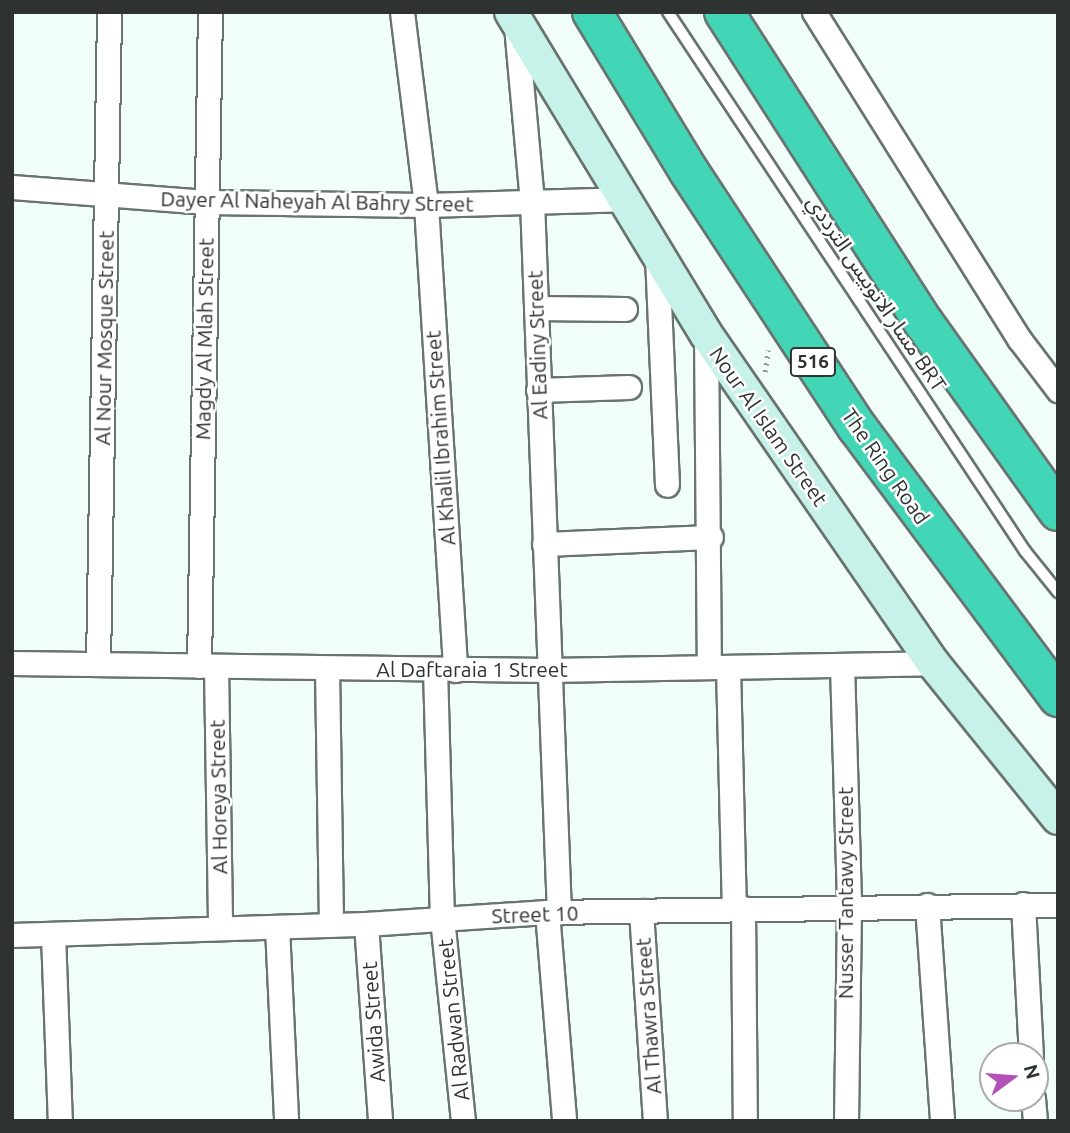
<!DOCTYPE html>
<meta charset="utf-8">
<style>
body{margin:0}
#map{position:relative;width:1070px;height:1133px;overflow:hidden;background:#f1fdf9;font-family:Ubuntu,"Noto Sans Arabic",sans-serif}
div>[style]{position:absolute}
.path>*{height:4.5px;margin-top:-2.25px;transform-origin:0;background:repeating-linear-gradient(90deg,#919996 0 2px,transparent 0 7px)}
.roads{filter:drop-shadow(2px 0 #697370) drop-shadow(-2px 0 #697370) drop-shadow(0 2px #697370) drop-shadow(0 -2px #697370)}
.lane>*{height:10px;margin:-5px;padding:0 5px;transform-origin:5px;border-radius:5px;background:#fff}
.street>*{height:23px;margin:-11.5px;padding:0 11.5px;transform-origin:11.5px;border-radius:11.5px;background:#fff}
.secondary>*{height:32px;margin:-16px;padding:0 16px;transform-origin:16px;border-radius:16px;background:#c6f2e9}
.highway>*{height:38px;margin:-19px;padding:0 19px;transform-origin:19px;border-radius:19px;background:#42d5b6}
span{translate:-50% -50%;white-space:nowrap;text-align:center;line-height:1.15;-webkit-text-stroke:5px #fff;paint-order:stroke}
.shield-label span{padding:2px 5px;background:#fff;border:2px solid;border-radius:5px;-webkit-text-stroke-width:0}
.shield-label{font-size:19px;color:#2e3231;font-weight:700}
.street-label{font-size:21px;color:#2e3231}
.frame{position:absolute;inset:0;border:14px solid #2e3231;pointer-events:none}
.north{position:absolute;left:979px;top:1042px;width:70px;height:70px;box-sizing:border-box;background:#fff;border:2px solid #abadad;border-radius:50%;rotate:74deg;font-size:19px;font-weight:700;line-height:28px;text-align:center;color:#2e3231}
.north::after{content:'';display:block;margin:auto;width:24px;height:32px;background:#b251b8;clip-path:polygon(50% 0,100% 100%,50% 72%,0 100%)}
</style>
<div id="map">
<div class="path">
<i style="left:765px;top:372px;width:22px;rotate:-82deg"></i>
</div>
<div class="roads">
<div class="lane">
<i style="left:668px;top:12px;width:647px;rotate:56.48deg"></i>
<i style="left:1025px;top:551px;width:53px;rotate:51.2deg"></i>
</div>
<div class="street">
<i style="left:402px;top:12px;width:194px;rotate:82.9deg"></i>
<i style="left:426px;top:205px;width:466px;rotate:86.4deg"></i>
<i style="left:814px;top:12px;width:387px;rotate:57.9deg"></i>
<i style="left:1020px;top:340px;width:63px;rotate:52.8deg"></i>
<i style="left:516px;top:26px;width:176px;rotate:84.8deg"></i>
<i style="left:532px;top:201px;width:712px;rotate:87.83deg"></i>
<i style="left:12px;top:187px;width:195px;rotate:4.4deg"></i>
<i style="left:206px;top:202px;width:220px;rotate:0.8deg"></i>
<i style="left:426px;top:205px;width:197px;rotate:-1.7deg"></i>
<i style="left:657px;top:256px;width:229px;rotate:87.5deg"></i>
<i style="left:536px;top:308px;width:89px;rotate:0.6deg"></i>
<i style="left:706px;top:334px;width:333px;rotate:89.5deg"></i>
<i style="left:538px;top:390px;width:91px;rotate:-1.9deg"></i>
<i style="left:544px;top:544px;width:167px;rotate:-2.4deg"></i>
<i style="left:12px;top:663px;width:536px;rotate:0.75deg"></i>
<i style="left:548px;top:670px;width:385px;rotate:-1deg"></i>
<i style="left:98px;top:664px;width:652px;rotate:-89.03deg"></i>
<i style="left:842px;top:665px;width:242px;rotate:88.3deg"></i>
<i style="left:849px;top:907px;width:214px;rotate:90.8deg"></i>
<i style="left:199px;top:666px;width:654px;rotate:-89.04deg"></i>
<i style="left:216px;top:666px;width:262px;rotate:89.1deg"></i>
<i style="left:728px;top:667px;width:241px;rotate:88.6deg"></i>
<i style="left:327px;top:668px;width:257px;rotate:89.1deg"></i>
<i style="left:435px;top:669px;width:249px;rotate:88.4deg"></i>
<i style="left:442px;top:918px;width:204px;rotate:84.1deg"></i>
<i style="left:1023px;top:904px;width:152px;rotate:87deg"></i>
<i style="left:927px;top:905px;width:217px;rotate:86deg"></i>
<i style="left:743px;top:908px;width:213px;rotate:89.5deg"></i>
<i style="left:641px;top:911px;width:210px;rotate:86.2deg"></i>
<i style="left:547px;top:912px;width:210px;rotate:85.3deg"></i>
<i style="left:366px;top:924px;width:197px;rotate:85.9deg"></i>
<i style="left:277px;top:927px;width:194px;rotate:87.3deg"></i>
<i style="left:53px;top:934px;width:187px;rotate:87.9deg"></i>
<i style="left:12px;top:935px;width:354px;rotate:-1.8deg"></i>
<i style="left:366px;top:924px;width:181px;rotate:-3.8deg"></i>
<i style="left:547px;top:912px;width:511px;rotate:-0.78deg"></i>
<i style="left:1033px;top:1098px;width:23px;rotate:85deg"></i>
</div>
<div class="secondary">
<i style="left:511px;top:12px;width:376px;rotate:58.8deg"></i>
<i style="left:706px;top:334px;width:400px;rotate:55.4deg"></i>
<i style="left:933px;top:663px;width:199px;rotate:51.1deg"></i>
</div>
<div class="highway">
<i style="left:592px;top:12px;width:188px;rotate:58.7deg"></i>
<i style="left:690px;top:173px;width:304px;rotate:56.7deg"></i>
<i style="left:857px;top:427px;width:337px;rotate:53.3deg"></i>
<i style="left:724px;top:12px;width:370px;rotate:57.3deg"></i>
<i style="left:924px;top:323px;width:231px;rotate:54.5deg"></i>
</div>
</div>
<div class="shield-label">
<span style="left:813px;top:362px">516</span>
</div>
<div class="street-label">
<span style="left:317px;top:201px;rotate:1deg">Dayer Al Naheyah Al Bahry Street</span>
<span style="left:877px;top:293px;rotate:56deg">مسار الاتوبيس الترددي BRT</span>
<span style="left:104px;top:338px;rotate:-89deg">Al Nour Mosque Street</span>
<span style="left:204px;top:339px;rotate:-89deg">Magdy Al Mlah Street</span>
<span style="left:537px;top:345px;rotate:-92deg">Al Eadiny Street</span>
<span style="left:769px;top:426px;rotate:55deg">Nour Al Islam Street</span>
<span style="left:440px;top:438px;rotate:-94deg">Al Khalil Ibrahim Street</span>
<span style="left:886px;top:466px;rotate:55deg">The Ring Road</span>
<span style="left:472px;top:669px">Al Daftaraia 1 Street</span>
<span style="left:218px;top:797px;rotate:-91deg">Al Horeya Street</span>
<span style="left:845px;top:893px;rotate:-90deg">Nusser Tantawy Street</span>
<span style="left:535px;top:914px;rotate:-2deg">Street 10</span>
<span style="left:648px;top:1016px;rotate:-94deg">Al Thawra Street</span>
<span style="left:453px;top:1020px;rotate:-96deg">Al Radwan Street</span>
<span style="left:373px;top:1022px;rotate:-94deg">Awida Street</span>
</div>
<div class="frame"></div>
<div class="north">N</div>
</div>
